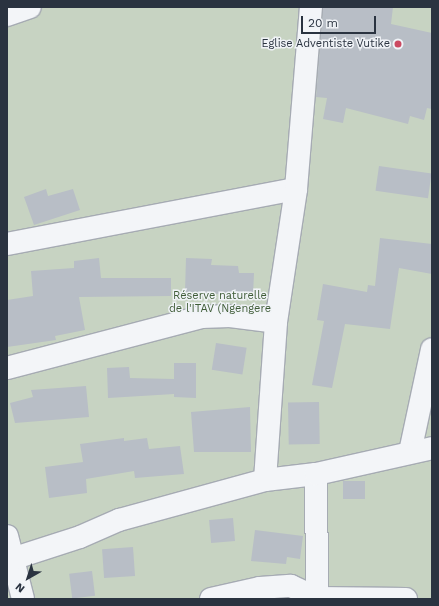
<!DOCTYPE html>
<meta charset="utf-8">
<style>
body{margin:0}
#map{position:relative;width:439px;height:606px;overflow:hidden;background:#e1e4e9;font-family:"Work Sans",sans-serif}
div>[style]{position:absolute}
.green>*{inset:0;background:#c7d3c2;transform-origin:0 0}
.building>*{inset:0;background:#b8bec6;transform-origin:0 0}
.roads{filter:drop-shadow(1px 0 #a6abb3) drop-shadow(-1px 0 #a6abb3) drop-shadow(0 1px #a6abb3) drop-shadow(0 -1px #a6abb3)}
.minor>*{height:22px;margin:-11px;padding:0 11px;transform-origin:11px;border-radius:11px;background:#f3f5f8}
.dots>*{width:11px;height:11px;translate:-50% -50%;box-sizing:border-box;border:2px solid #f0f3f7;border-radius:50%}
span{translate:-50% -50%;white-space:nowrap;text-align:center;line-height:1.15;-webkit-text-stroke:3px #f0f3f7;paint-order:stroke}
.poi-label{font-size:11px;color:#2a3340}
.right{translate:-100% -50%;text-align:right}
.park-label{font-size:11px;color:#3f5c37}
.frame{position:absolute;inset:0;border:8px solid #2a3340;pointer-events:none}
.north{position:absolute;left:8px;top:558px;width:40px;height:40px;-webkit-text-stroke:3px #f0f3f7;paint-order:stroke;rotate:219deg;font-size:11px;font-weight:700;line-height:16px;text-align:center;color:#2a3340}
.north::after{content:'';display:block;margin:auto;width:14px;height:18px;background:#2a3340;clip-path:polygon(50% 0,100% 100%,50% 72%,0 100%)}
.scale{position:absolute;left:301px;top:16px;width:75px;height:18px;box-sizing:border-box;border:2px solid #2a3340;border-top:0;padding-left:5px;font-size:12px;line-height:14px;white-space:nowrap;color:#2a3340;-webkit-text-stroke:3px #f0f3f7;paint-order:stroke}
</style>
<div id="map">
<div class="green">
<i style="left:7px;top:7px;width:425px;height:592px"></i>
</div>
<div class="building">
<i style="clip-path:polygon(323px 7px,393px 7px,391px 24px,432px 33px,432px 109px,427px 108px,424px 120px,410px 116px,408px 124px,346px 108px,343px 123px,323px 119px,327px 98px,316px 97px)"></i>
<i style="left:379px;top:166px;width:53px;height:25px;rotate:8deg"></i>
<i style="clip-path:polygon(46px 189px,48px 196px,73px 189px,80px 210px,34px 225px,24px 197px)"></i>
<i style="clip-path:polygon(380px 238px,432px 244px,432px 274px,399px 268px,390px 329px,345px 324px,332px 388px,312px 385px,324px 321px,317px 320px,323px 284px,367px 292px,368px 285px,375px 286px)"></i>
<i style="clip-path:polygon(99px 258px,101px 278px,171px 278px,171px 296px,79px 297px,85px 330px,55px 336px,56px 340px,7px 347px,7px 300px,33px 296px,31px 271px,74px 268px,74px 261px)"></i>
<i style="clip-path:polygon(186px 258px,212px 259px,211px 265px,238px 266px,239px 273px,254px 273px,253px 296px,185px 292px)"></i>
<i style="left:216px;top:343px;width:31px;height:27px;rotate:9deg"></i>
<i style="clip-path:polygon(174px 363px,196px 363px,196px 398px,174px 397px,174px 394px,108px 398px,107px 368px,129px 367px,130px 378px,174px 379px)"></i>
<i style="clip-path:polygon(86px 386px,89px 417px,15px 423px,10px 403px,33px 397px,31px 390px)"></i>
<i style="left:319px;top:402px;width:42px;height:31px;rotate:89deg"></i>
<i style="clip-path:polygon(250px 407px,251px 452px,194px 452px,191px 412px)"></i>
<i style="clip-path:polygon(124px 438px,124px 441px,147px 438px,149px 449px,180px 446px,184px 474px,135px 478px,134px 471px,86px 479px,87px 493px,49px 498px,45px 467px,83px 462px,80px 444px)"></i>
<i style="left:343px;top:481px;width:22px;height:18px"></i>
<i style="left:233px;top:518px;width:23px;height:24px;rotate:85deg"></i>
<i style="clip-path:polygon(255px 530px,303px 536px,300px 559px,287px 557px,286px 564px,251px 561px)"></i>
<i style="left:133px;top:547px;width:29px;height:31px;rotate:86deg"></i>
<i style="left:92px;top:571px;width:25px;height:23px;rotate:83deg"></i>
</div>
<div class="roads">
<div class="minor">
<i style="left:7px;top:15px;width:24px;rotate:-19deg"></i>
<i style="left:7px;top:244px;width:294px;rotate:-10.8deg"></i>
<i style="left:7px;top:368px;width:201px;rotate:-14.7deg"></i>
<i style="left:201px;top:317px;width:29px;rotate:-2deg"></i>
<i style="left:230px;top:316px;width:46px;rotate:7.4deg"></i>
<i style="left:410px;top:452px;width:105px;rotate:-77.9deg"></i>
<i style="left:316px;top:474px;width:125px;rotate:89.5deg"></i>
<i style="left:265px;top:480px;width:158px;rotate:-86deg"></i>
<i style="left:276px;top:322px;width:134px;rotate:-81.4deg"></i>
<i style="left:296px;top:189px;width:183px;rotate:-85.3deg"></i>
<i style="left:7px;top:536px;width:65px;rotate:75.7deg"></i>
<i style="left:7px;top:563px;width:9px;rotate:-32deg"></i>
<i style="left:15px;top:558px;width:68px;rotate:-17.9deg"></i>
<i style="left:80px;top:537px;width:43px;rotate:-23.6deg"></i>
<i style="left:119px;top:520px;width:151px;rotate:-15.3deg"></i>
<i style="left:265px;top:480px;width:51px;rotate:-6.7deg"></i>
<i style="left:316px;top:474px;width:119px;rotate:-12.6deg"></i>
<i style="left:211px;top:599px;width:50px;rotate:-12.7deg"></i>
<i style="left:260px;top:588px;width:31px;rotate:-4deg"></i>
<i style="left:291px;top:586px;width:29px;rotate:25deg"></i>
<i style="left:317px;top:598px;width:89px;rotate:0.6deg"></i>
</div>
</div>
<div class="dots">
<i style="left:398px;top:44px;background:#cb4961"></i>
</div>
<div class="poi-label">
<span class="right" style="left:390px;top:44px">Eglise Adventiste Vutike</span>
</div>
<div class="park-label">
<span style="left:220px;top:303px">Réserve naturelle<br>de l'ITAV (Ngengere</span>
</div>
<div class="frame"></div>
<div class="north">N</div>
<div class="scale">20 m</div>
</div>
